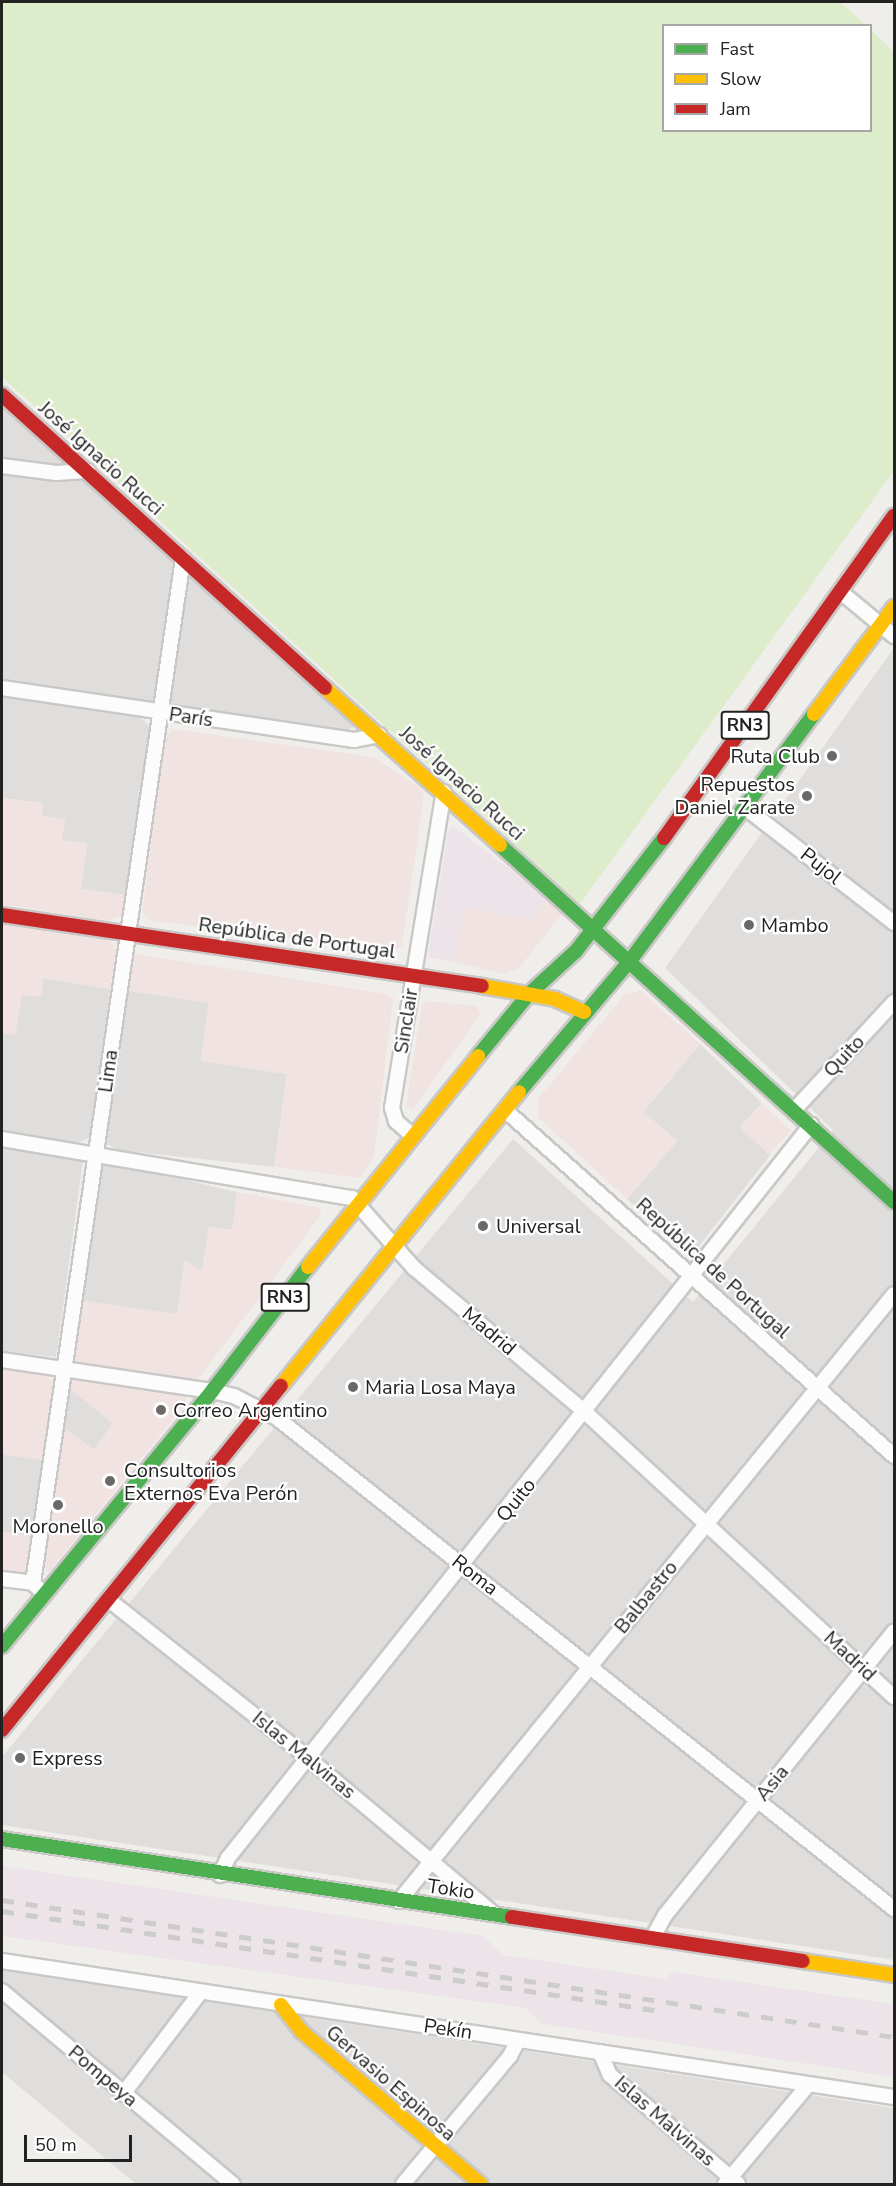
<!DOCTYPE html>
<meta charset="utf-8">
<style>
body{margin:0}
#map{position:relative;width:896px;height:2186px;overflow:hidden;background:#f0eeeb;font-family:"Nunito Sans",sans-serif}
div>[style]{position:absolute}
.residential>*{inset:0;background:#dfdedc}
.commercial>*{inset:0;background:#f1e3e1;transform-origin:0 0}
.industrial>*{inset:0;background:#ede4e9}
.grass>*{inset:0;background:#ddeccb}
.roads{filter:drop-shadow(2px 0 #c9c8c7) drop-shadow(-2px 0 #c9c8c7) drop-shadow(0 2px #c9c8c7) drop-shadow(0 -2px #c9c8c7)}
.street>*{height:14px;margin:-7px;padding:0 7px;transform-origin:7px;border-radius:7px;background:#fdfcfc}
.fast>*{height:14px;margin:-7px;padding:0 7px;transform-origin:7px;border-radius:7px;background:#4caf50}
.slow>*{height:14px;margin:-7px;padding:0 7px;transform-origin:7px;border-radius:7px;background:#ffc107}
.jam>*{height:14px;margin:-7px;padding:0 7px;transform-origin:7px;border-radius:7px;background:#c62828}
.rail>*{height:4.5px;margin-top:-2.25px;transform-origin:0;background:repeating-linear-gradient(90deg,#ccc 0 12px,transparent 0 24px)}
.dots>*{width:16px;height:16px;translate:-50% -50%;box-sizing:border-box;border:3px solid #fff;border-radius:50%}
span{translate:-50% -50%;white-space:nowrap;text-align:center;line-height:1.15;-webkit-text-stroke:4.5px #fff;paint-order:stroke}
.shield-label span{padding:2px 4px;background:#fff;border:2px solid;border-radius:4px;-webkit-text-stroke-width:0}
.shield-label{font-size:18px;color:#222;font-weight:700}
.street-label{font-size:20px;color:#222}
.poi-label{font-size:20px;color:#222}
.right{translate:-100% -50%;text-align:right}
.left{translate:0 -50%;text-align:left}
.frame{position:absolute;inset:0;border:3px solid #222;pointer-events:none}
.legend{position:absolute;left:662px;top:24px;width:210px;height:108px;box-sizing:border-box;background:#fff;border:2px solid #a7a7a7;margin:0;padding:8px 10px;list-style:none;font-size:18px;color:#222}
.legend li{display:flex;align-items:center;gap:12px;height:30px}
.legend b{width:30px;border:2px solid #a7a7a7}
.scale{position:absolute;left:24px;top:2135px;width:108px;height:27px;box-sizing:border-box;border:3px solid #222;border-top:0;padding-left:8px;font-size:18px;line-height:21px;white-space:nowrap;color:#222;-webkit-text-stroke:4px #fff;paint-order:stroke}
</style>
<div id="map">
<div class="residential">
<i style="clip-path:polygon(2px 399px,353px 719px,354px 727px,346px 731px,2px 679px)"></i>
<i style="clip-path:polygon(894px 648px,894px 1960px,2px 1825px,2px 1757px,513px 1139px,693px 1302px,833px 1130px,665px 968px)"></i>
<i style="clip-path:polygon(2px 694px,139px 717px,146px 722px,150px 729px,125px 895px,81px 889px,87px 844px,62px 840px,42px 816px,43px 803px,2px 798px)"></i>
<i style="clip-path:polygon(44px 978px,110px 989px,90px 1137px,74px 1145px,2px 1134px,2px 1033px,15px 1035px,22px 994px)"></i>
<i style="clip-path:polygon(124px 990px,209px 1003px,201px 1061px,287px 1074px,274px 1167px,119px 1150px,105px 1143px)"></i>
<i style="clip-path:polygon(700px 1044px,762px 1103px,741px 1128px,771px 1154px,696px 1250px,687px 1251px,627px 1199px,677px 1141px,643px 1112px)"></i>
<i style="clip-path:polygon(2px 1146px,83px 1161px,56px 1357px,2px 1351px)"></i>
<i style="clip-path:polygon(108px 1162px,237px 1192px,233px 1230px,209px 1227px,202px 1272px,185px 1260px,177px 1315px,78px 1300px,100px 1168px)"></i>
<i style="clip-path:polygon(68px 1387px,113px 1423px,94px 1450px,60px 1425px)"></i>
<i style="clip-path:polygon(2px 1454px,43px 1460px,32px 1536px,2px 1532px)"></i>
<i style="clip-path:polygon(2px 1970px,894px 2108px,894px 2184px,136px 2184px,2px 2072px)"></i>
</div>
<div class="commercial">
<i style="clip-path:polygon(172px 729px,373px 757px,421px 788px,424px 796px,402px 946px,392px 952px,149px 920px,142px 911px,166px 737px)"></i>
<i style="clip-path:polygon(2px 798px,43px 803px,42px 816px,65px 819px,62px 840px,87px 844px,81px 889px,125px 895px,123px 914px,107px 921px,2px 904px)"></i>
<i style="clip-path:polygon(547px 898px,562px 914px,519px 968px,505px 974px,454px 962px,463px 907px,532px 919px)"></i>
<i style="clip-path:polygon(2px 923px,109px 939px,116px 951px,110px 989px,44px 978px,41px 997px,22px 995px,15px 1035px,2px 1033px)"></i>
<i style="clip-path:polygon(136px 954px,387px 994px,393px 1000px,374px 1156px,360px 1178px,274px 1167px,287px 1074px,201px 1061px,209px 1003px,124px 990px,129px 957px)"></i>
<i style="clip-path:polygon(641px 991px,700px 1044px,643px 1111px,677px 1141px,627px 1199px,538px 1117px,538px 1099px,625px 994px)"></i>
<i style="clip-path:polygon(428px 1001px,477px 1006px,480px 1015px,413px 1109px,406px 1107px,422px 1004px)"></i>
<i style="left:762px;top:1103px;width:40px;height:33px;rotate:43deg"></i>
<i style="clip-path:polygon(237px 1192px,321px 1208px,320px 1216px,199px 1378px,191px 1382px,71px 1362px,78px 1300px,177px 1314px,185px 1260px,202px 1272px,209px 1227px,232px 1230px)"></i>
<i style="clip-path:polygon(2px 1366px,42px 1371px,54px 1383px,43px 1460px,2px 1454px)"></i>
<i style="clip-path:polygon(70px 1377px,182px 1391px,187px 1402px,49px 1572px,40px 1567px,60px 1425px,94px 1450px,113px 1423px,68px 1387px)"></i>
<i style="clip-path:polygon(2px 1532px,32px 1536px,27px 1568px,22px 1575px,2px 1574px)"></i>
</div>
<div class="industrial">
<i style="clip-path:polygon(452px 825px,547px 898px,532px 920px,464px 907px,454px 962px,428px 957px,448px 831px)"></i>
<i style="clip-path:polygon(2px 1866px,483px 1936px,503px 1955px,667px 1979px,672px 1972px,894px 2004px,894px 2077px,543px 2024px,526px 2008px,2px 1936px)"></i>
</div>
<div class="grass">
<i style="clip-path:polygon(2px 2px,840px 2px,866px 25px,664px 26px,664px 130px,870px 130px,871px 30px,894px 52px,894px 471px,580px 904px,2px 377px)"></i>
</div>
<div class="roads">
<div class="street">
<i style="left:2px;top:466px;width:55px;rotate:7.3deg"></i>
<i style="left:57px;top:473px;width:31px;rotate:-4deg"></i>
<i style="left:841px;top:592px;width:69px;rotate:39.7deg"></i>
<i style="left:2px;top:688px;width:356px;rotate:8.4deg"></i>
<i style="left:354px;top:740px;width:26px;rotate:-11deg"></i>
<i style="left:747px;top:809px;width:186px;rotate:37.8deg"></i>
<i style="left:505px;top:1110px;width:521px;rotate:41.65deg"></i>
<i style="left:794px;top:1110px;width:147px;rotate:-47.2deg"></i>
<i style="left:413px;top:1136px;width:23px;rotate:-139deg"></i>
<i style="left:396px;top:1121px;width:14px;rotate:-107deg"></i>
<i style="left:392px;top:1108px;width:320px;rotate:-80.7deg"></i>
<i style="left:2px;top:1139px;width:355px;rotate:9.6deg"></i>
<i style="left:352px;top:1198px;width:94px;rotate:48.5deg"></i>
<i style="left:414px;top:1268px;width:225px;rotate:40.1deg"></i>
<i style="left:586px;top:1413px;width:419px;rotate:42.7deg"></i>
<i style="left:2px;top:1360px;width:212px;rotate:8.4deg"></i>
<i style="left:212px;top:1391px;width:23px;rotate:13deg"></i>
<i style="left:234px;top:1396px;width:48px;rotate:27.1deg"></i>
<i style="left:277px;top:1418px;width:789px;rotate:38.51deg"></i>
<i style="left:2px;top:1579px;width:31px;rotate:7deg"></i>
<i style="left:33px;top:1583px;width:7px;rotate:45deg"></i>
<i style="left:33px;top:1583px;width:1035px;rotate:-81.67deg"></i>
<i style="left:109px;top:1600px;width:254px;rotate:38.4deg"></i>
<i style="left:308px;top:1758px;width:241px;rotate:40deg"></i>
<i style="left:220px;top:1875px;width:19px;rotate:-65deg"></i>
<i style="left:228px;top:1858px;width:937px;rotate:-51.5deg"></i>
<i style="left:399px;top:1901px;width:783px;rotate:-50.8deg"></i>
<i style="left:653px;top:1937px;width:26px;rotate:-61deg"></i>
<i style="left:666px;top:1914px;width:363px;rotate:-51.1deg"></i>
<i style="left:2px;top:1961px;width:902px;rotate:8.67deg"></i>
<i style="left:2px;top:1991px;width:301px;rotate:39.9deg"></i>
<i style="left:600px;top:2052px;width:25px;rotate:67deg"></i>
<i style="left:610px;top:2075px;width:168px;rotate:40.4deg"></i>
<i style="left:123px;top:2094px;width:127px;rotate:-52.7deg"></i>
<i style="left:403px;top:2184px;width:167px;rotate:-50.1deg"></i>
<i style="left:510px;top:2056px;width:18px;rotate:-63deg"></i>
<i style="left:725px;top:2184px;width:129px;rotate:-50deg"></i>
</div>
<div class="fast">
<i style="left:500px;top:845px;width:532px;rotate:42.18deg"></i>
<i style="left:478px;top:1056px;width:80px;rotate:-50.6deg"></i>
<i style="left:529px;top:994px;width:64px;rotate:-42.5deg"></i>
<i style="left:576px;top:951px;width:143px;rotate:-52.1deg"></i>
<i style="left:519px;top:1092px;width:170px;rotate:-49.8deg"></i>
<i style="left:629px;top:962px;width:309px;rotate:-53.3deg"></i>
<i style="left:2px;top:1646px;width:330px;rotate:-50.5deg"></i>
<i style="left:212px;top:1391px;width:157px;rotate:-52.3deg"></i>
<i style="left:2px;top:1839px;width:516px;rotate:8.7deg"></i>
</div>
<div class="slow">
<i style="left:325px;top:688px;width:235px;rotate:41.9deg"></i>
<i style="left:814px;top:714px;width:134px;rotate:-53.2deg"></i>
<i style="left:482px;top:986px;width:74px;rotate:10.1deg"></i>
<i style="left:555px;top:999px;width:32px;rotate:24deg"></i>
<i style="left:308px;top:1267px;width:271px;rotate:-51.1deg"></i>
<i style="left:281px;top:1386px;width:378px;rotate:-51deg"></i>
<i style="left:803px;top:1961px;width:92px;rotate:8.7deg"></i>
<i style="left:281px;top:2005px;width:33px;rotate:52deg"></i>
<i style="left:301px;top:2031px;width:236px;rotate:40.4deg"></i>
</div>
<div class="jam">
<i style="left:2px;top:395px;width:436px;rotate:42.2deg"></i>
<i style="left:664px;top:838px;width:396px;rotate:-54.5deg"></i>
<i style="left:2px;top:915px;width:485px;rotate:8.4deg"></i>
<i style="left:2px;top:1730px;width:443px;rotate:-51deg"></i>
<i style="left:512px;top:1917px;width:294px;rotate:8.6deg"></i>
</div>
</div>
<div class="rail">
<i style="left:2px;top:1900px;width:902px;rotate:8.73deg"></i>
<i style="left:2px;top:1911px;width:666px;rotate:8.64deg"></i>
</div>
<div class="dots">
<i style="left:832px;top:756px;background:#6a6968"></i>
<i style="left:807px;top:796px;background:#6a6968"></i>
<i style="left:749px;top:925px;background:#6a6968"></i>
<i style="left:483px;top:1226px;background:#6a6968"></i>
<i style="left:353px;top:1387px;background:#6a6968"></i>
<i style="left:161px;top:1410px;background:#6a6968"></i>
<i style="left:110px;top:1481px;background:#6a6968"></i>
<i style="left:58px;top:1505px;background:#6a6968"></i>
<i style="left:20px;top:1758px;background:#6a6968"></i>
</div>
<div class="shield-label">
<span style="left:745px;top:725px">RN3</span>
<span style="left:285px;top:1297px">RN3</span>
</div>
<div class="street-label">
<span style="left:101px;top:458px;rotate:42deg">José Ignacio Rucci</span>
<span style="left:191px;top:717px;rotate:8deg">París</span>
<span style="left:462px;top:783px;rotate:42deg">José Ignacio Rucci</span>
<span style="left:821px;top:866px;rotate:38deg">Pujol</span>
<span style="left:297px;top:938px;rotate:8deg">República de Portugal</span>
<span style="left:406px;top:1021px;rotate:-81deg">Sinclair</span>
<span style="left:844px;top:1056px;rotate:-47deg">Quito</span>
<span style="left:108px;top:1071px;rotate:-82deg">Lima</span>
<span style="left:713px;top:1268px;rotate:42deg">República de Portugal</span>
<span style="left:489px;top:1331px;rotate:40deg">Madrid</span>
<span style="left:516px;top:1500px;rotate:-51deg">Quito</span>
<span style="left:475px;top:1575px;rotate:38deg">Roma</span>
<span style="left:646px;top:1597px;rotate:-51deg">Balbastro</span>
<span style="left:850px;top:1656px;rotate:43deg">Madrid</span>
<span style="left:304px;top:1755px;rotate:39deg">Islas Malvinas</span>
<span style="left:772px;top:1783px;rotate:-51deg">Asia</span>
<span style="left:451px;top:1889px;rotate:8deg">Tokio</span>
<span style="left:448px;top:2029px;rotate:8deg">Pekín</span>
<span style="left:103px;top:2076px;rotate:40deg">Pompeya</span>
<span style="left:391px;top:2083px;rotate:41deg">Gervasio Espinosa</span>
<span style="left:665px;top:2121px;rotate:41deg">Islas Malvinas</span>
</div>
<div class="poi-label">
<span class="right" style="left:820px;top:756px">Ruta Club</span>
<span class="right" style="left:795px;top:796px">Repuestos<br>Daniel Zarate</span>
<span class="left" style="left:761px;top:925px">Mambo</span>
<span class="left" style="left:496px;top:1226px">Universal</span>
<span class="left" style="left:365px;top:1387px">Maria Losa Maya</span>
<span class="left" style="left:173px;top:1410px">Correo Argentino</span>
<span class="left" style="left:124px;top:1482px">Consultorios<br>Externos Eva Perón</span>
<span style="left:58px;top:1526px">Moronello</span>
<span class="left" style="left:32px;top:1758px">Express</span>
</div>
<div class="frame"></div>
<ul class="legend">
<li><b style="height:8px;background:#4caf50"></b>Fast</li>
<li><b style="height:8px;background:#ffc107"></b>Slow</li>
<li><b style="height:8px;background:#c62828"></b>Jam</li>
</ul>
<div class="scale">50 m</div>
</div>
